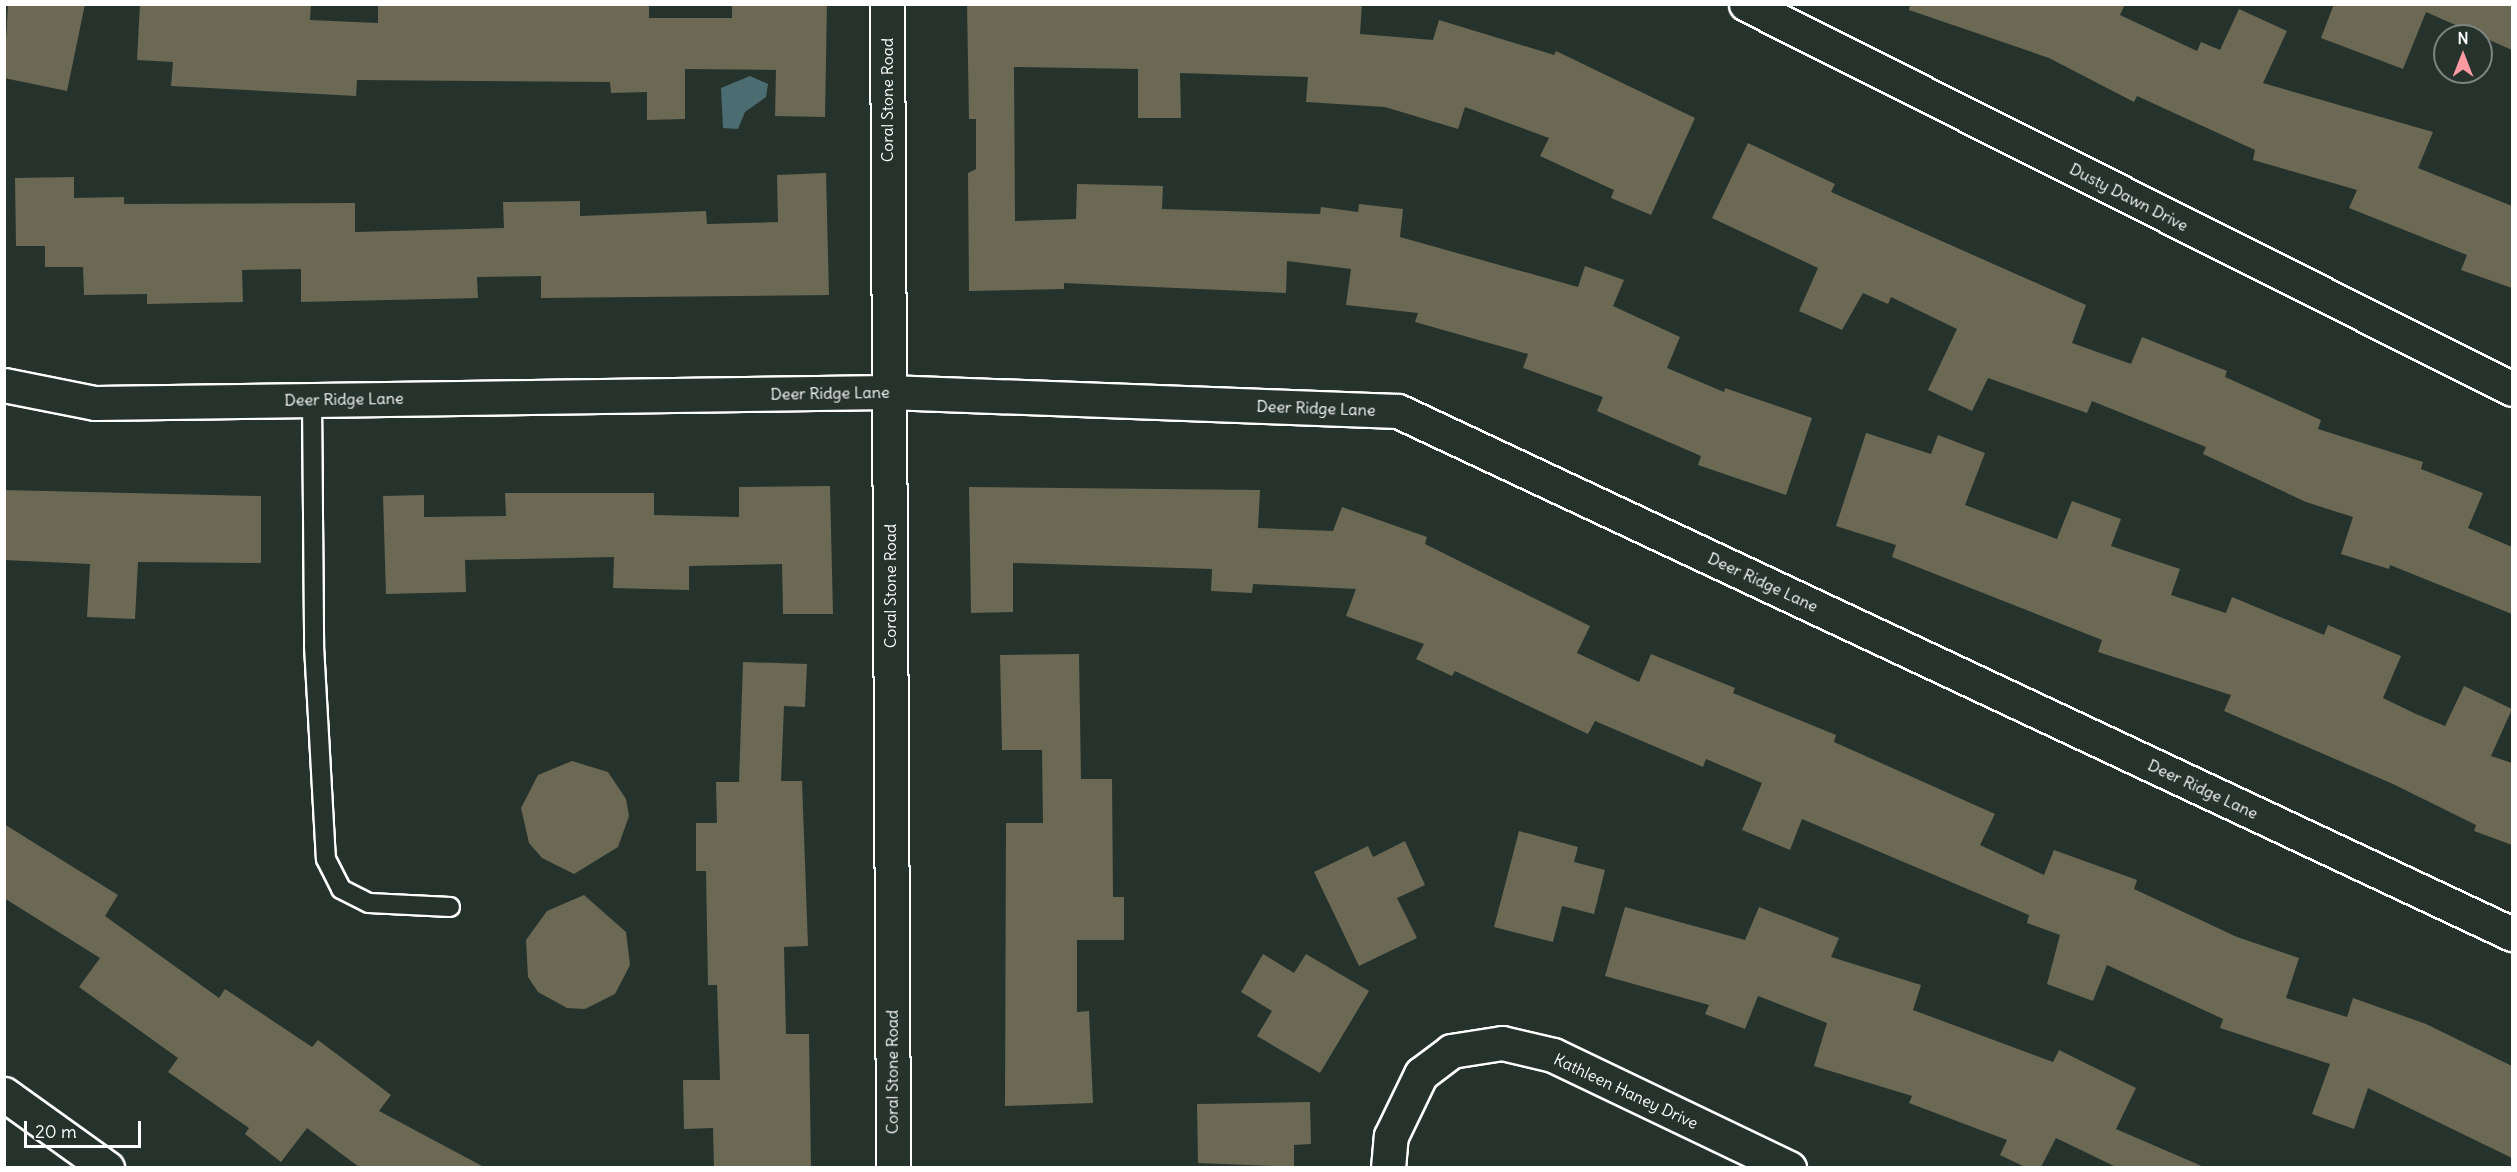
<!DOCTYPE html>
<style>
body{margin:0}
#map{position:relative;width:2517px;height:1172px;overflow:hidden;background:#26332d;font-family:Delius,sans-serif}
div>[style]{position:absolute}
.water>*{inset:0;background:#4b6d72}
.building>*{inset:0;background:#6b6854}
.roads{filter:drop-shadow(2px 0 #fff) drop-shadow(-2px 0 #fff) drop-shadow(0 2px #fff) drop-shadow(0 -2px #fff)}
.lane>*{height:18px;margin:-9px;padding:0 9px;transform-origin:9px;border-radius:9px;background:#26332d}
.street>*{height:33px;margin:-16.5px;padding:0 16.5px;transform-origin:16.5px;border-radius:16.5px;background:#26332d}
span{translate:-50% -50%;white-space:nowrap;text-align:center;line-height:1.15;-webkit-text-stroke:5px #26332d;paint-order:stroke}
.street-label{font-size:16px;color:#fff}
.frame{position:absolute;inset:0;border:6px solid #fff;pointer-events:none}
.north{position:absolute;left:2433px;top:24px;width:60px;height:60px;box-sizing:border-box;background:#26332d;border:2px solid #7d8581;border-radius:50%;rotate:0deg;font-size:16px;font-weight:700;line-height:24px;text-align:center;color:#fff}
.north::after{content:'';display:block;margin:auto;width:21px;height:27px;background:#ff9aa2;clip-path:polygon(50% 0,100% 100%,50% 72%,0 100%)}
.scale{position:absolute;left:24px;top:1121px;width:117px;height:27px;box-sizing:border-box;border:3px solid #fff;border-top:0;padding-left:8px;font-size:18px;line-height:21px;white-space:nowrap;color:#fff;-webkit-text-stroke:4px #26332d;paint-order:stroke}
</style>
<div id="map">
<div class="water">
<i style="clip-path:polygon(750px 76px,768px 84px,766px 97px,745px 112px,738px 129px,723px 128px,721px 88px)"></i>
</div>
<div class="building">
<i style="clip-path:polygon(8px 4px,85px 4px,67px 91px,4px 78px)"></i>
<i style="clip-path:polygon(140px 4px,311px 4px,310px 20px,378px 23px,378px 4px,649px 4px,649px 18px,732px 18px,732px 4px,827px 4px,825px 117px,775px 116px,776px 70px,685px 69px,685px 119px,647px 120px,647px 92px,611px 93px,610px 82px,357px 80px,356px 96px,171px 86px,173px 62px,137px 60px)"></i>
<i style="clip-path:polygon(967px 4px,1362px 4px,1360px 34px,1433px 40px,1439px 20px,1554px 55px,1556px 51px,1695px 118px,1651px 215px,1611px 198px,1614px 190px,1540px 156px,1549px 138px,1465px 107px,1458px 129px,1385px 107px,1306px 102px,1308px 77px,1180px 73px,1181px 118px,1138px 118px,1138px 69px,1014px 67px,1015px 221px,1076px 219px,1077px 184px,1163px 186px,1162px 209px,1320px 214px,1321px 207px,1358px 212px,1359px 204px,1403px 209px,1400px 237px,1578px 287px,1585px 266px,1624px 280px,1613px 306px,1680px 337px,1667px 368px,1724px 392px,1725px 388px,1812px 418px,1786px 495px,1698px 465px,1701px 456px,1597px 411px,1603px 397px,1523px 368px,1528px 354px,1415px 322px,1418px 313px,1346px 305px,1351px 269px,1287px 261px,1286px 293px,1064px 283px,1064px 289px,969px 291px,968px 173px,976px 169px,976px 119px,969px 119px)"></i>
<i style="clip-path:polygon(1910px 4px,2125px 4px,2120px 15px,2197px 51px,2201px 42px,2220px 50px,2239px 9px,2287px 31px,2263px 83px,2433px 132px,2418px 168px,2512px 206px,2512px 288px,2461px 270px,2467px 255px,2349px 208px,2357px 190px,2253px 160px,2255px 150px,2137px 96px,2134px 102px,2049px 58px,1909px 10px)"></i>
<i style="clip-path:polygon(2334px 4px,2512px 4px,2512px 50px,2426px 12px,2403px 69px,2321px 38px)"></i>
<i style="clip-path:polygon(1748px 143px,1835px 184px,1831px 192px,2086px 305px,2072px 343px,2131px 364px,2142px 337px,2227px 371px,2225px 377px,2321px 420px,2318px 429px,2423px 462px,2421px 469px,2483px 493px,2468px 528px,2512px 547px,2512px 614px,2390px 565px,2389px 569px,2341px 554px,2353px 517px,2306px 502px,2203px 454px,2206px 447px,2092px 401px,2087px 413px,1988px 378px,1972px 411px,1928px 390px,1957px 329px,1891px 297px,1888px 304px,1863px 293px,1842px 330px,1799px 311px,1818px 268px,1712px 218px)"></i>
<i style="clip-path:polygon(826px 173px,829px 295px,541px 298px,541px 276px,477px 277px,478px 298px,301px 302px,301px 269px,242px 270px,243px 302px,147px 304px,147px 294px,84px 295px,83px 267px,45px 267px,45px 246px,16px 246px,15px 178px,74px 177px,74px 198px,124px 197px,124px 204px,355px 203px,355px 232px,504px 228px,503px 202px,580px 201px,580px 216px,706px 211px,707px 224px,778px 222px,777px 175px)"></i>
<i style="clip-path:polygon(1866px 433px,1931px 454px,1938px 435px,1985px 453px,1965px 505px,2057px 539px,2072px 501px,2121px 519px,2111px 546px,2180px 569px,2171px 595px,2226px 613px,2232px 597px,2324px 635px,2328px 625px,2401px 656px,2383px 698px,2416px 714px,2445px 726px,2464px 686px,2512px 709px,2491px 756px,2512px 763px,2512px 845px,2474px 831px,2476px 825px,2393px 784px,2224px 711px,2231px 695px,2098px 652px,2102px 640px,1892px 557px,1896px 545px,1836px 526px)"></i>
<i style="clip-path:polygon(830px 486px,833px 614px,783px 614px,782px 564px,689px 566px,689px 590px,613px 588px,614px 557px,465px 560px,466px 592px,386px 594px,383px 496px,424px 495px,424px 517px,506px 516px,505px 493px,654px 493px,654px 515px,739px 517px,739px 487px)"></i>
<i style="clip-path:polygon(969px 487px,1260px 490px,1258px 528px,1333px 531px,1342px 507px,1427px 537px,1425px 544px,1590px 626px,1577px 653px,1639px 682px,1651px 654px,1735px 688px,1733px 693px,1836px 735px,1834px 742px,1995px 814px,1980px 845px,2044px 875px,2054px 850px,2137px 880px,2134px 889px,2237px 937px,2299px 958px,2286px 998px,2347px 1017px,2353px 998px,2426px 1024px,2512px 1066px,2512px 1158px,2368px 1088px,2354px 1129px,2312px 1114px,2330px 1064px,2220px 1028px,2223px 1019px,2107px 965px,2093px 1001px,2047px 984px,2060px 935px,2027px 923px,2029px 915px,1802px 819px,1790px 850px,1742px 830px,1762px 783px,1706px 759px,1703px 767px,1595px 721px,1588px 734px,1455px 671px,1452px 676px,1416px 659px,1424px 644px,1346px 616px,1356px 589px,1253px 584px,1252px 593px,1211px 591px,1212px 569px,1013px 563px,1013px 612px,971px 613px)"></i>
<i style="clip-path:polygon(4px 490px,261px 496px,261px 563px,138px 562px,135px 619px,87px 617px,90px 564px,4px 560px)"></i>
<i style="clip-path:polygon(1079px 654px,1081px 779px,1112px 779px,1113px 897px,1124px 897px,1124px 940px,1077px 940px,1077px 1012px,1089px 1011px,1093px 1103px,1005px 1106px,1006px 823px,1043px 823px,1042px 750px,1002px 750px,1000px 655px)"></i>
<i style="clip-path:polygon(743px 662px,807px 664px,805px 707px,784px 706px,781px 781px,802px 781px,808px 946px,784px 947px,786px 1034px,809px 1034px,811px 1167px,714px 1167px,713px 1128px,684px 1129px,683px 1080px,720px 1080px,717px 985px,708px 985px,706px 871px,696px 871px,696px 823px,717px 823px,716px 782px,739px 782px)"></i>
<i style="clip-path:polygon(572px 761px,608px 772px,626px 799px,629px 816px,618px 847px,574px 874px,542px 858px,529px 843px,521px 808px,538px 775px)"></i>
<i style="clip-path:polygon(4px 824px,118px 895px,105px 916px,219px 998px,225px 989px,312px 1047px,318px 1040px,391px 1095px,379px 1111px,484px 1167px,359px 1167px,307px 1128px,281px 1162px,245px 1134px,249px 1128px,168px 1072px,178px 1058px,79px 987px,100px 958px,4px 898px)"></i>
<i style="clip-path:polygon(1519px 831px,1578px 847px,1574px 862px,1605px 870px,1594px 914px,1562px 906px,1553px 942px,1494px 927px)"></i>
<i style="clip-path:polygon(1405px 841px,1425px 885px,1397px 898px,1417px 938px,1359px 966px,1314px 872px,1368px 846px,1373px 857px)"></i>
<i style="clip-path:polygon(584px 895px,626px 932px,630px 965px,615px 994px,585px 1009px,567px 1008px,538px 992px,528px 977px,526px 940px,547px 911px)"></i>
<i style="clip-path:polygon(1625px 907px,1745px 940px,1759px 907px,1839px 938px,1831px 957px,1921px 985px,1913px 1010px,2053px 1062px,2059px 1050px,2136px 1088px,2116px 1129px,2204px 1167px,2116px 1167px,2056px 1138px,2041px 1167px,2025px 1167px,2000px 1155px,2007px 1140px,1909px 1103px,1912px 1096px,1814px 1066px,1827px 1023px,1758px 996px,1745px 1029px,1705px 1014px,1709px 1005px,1605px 976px)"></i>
<i style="clip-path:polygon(1263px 954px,1294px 973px,1306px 954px,1369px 991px,1320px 1073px,1257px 1036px,1272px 1011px,1241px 992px)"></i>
<i style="clip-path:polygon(1310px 1102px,1311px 1144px,1294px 1145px,1294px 1167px,1198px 1163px,1197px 1104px)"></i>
</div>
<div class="roads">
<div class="lane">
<i style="left:312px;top:400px;width:246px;rotate:89.5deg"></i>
<i style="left:314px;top:646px;width:213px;rotate:86.8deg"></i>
<i style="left:326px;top:859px;width:34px;rotate:63deg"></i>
<i style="left:341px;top:889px;width:31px;rotate:27deg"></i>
<i style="left:369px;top:903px;width:81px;rotate:2.8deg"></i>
</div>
<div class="street">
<i style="left:887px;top:4px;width:1164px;rotate:89.7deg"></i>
<i style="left:1746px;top:4px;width:857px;rotate:26.68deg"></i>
<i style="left:4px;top:385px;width:93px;rotate:11.2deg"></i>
<i style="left:95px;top:403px;width:793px;rotate:-0.79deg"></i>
<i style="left:888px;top:392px;width:510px;rotate:2.13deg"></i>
<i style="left:1398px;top:411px;width:1231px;rotate:25.15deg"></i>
<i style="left:4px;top:1094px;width:127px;rotate:35.7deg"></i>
<i style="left:1388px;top:1168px;width:32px;rotate:-85deg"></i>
<i style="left:1391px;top:1136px;width:69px;rotate:-64.2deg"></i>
<i style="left:1421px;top:1074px;width:38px;rotate:-37deg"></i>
<i style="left:1451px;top:1051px;width:52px;rotate:-8.9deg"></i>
<i style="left:1502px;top:1043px;width:52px;rotate:13.2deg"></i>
<i style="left:1553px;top:1055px;width:262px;rotate:25.6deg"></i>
</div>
</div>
<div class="street-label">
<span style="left:887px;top:100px;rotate:-90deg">Coral Stone Road</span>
<span style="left:2129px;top:197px;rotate:27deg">Dusty Dawn Drive</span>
<span style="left:830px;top:393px;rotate:-1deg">Deer Ridge Lane</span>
<span style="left:344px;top:399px;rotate:-1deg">Deer Ridge Lane</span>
<span style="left:1316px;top:408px;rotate:2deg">Deer Ridge Lane</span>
<span style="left:1763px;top:582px;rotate:25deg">Deer Ridge Lane</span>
<span style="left:890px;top:586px;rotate:-90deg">Coral Stone Road</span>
<span style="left:2203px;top:789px;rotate:25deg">Deer Ridge Lane</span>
<span style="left:892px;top:1072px;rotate:-90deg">Coral Stone Road</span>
<span style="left:1626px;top:1091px;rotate:25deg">Kathleen Haney Drive</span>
</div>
<div class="frame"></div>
<div class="north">N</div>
<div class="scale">20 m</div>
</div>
